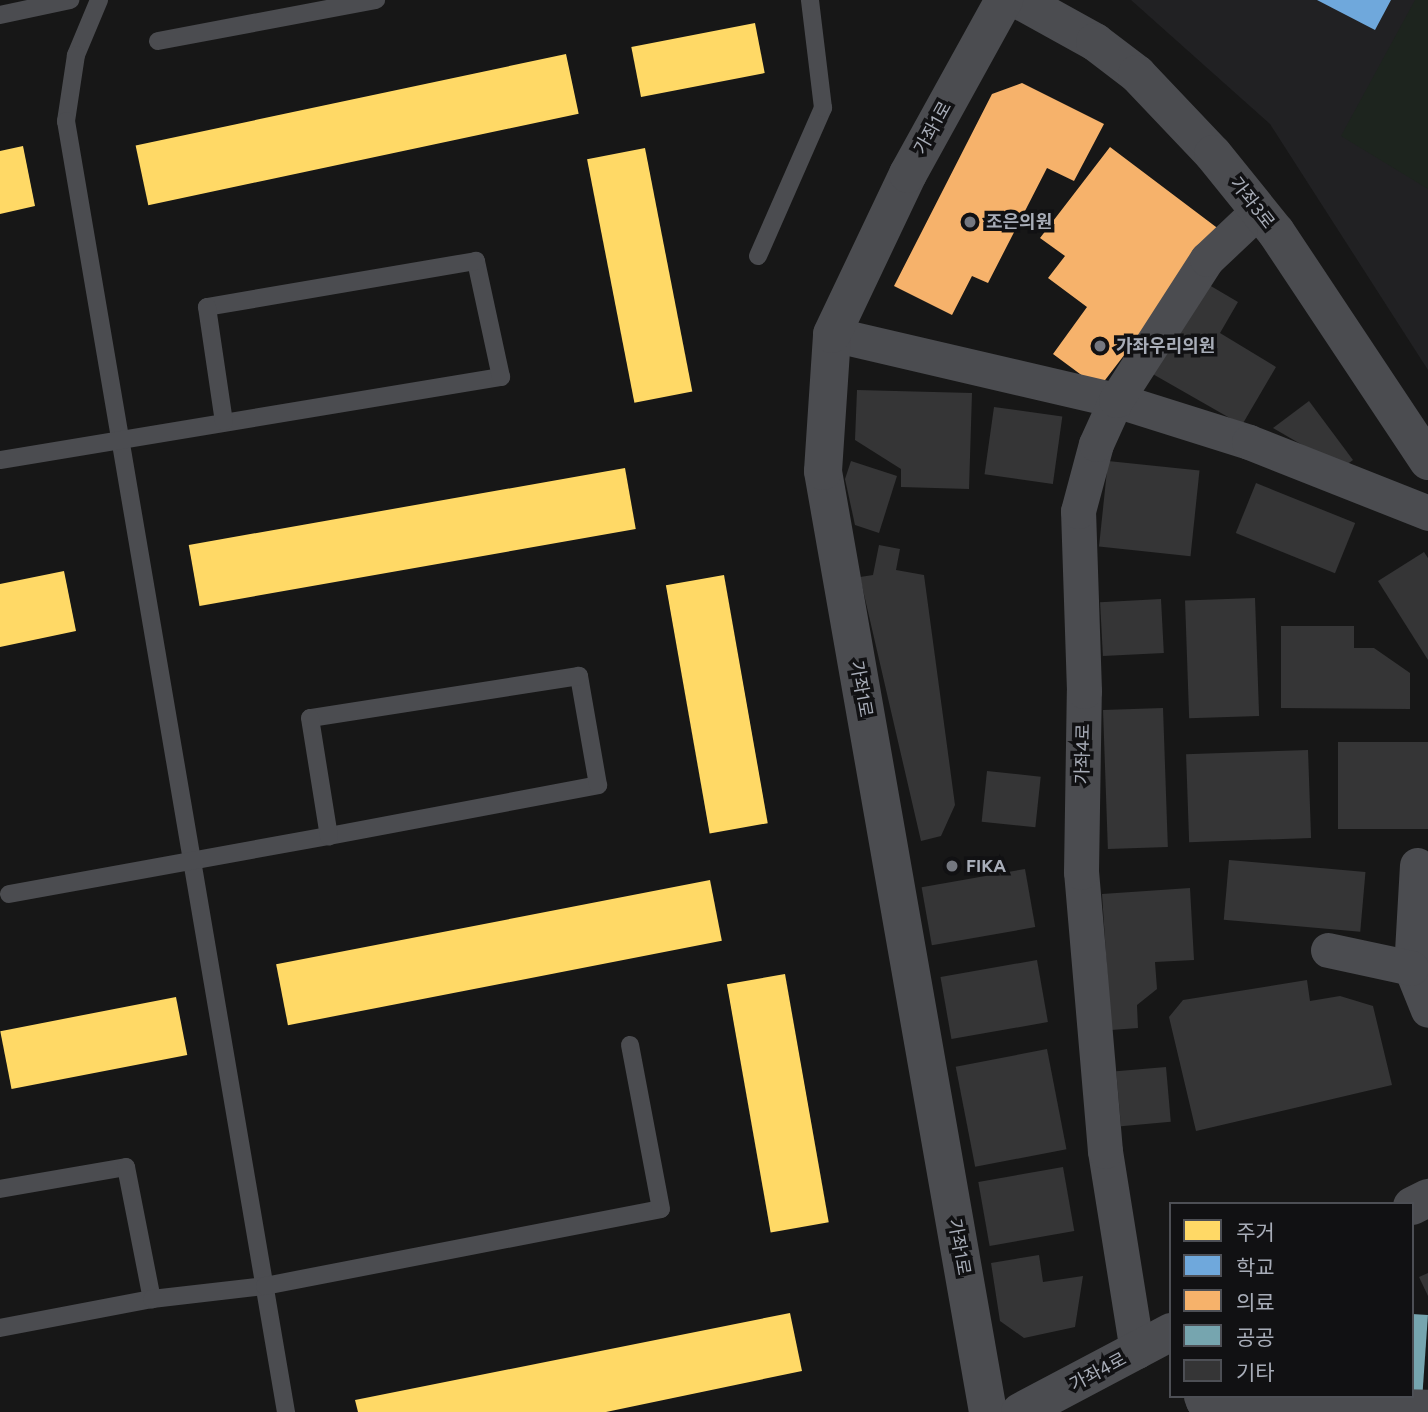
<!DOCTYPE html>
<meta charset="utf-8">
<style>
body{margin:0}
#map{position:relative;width:1428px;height:1412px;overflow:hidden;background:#171717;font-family:Figtree,"Noto Sans KR",sans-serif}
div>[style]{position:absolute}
.built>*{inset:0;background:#212123}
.green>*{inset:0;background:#1d241e}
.homes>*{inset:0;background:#ffd966;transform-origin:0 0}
.schools>*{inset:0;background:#6fa8dc}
.health>*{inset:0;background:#f6b26b}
.public>*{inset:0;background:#76a5af;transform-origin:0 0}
.building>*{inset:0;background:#353536;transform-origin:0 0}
.service>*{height:18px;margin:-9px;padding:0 9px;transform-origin:9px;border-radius:9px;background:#4b4c50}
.minor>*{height:35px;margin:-17.5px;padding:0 17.5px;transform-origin:17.5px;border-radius:17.5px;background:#4b4c50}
.tertiary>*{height:38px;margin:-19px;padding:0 19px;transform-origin:19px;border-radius:19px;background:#4b4c50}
.dots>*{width:19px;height:19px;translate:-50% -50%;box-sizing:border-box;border:4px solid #111113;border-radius:50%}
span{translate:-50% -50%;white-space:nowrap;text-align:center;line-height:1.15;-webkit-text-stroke:7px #111113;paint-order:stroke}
.street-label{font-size:18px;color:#a8adb8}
.poi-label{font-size:18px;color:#a8adb8;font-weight:700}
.left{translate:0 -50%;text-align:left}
.legend{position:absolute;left:1169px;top:1202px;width:245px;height:196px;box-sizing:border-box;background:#111113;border:2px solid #4d4f55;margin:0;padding:9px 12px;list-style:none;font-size:21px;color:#a8adb8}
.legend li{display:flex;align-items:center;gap:14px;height:35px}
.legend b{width:35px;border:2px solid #4d4f55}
</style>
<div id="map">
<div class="built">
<i style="clip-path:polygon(1131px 0,1428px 0,1428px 370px,1270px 124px)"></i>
</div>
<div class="green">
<i style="clip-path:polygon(1415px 0,1428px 0,1428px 189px,1341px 136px)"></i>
</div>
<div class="homes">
<i style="left:755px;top:23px;width:51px;height:126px;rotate:79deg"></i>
<i style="left:566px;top:54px;width:61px;height:440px;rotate:78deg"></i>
<i style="clip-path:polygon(23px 146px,35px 206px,0 214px,0 151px)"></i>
<i style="left:645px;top:148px;width:248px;height:59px;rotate:79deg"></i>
<i style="left:625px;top:468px;width:62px;height:443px;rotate:80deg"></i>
<i style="clip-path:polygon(64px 571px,76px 631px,0 647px,0 584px)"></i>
<i style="left:724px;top:575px;width:252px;height:59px;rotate:80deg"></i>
<i style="left:710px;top:880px;width:62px;height:442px;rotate:79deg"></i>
<i style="left:785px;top:974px;width:252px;height:59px;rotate:80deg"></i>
<i style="left:176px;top:997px;width:59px;height:179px;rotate:79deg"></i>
<i style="clip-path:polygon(790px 1313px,802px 1371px,606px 1412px,358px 1412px,355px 1400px)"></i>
</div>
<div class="schools">
<i style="clip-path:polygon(1317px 0,1391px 0,1375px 30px)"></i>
</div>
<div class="health">
<i style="clip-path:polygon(1022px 83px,1104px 124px,1074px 181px,1047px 168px,988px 283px,972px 276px,952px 315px,894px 286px,992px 94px)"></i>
<i style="clip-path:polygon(1110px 147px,1220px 230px,1099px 388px,1053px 354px,1087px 307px,1048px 278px,1065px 256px,1040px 238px)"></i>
</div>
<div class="public">
<i style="left:1412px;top:1314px;width:16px;height:85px;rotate:4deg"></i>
</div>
<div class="building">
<i style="clip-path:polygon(1204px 282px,1238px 302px,1220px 333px,1276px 367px,1242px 425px,1151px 373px)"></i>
<i style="clip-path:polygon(857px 390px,972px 393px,969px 489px,901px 487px,901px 469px,855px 440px)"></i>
<i style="clip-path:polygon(1309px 401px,1353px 460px,1342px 468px,1273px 428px)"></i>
<i style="left:994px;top:407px;width:69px;height:68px;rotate:8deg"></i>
<i style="clip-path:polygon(851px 461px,897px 476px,879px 533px,855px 525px,845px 479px)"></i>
<i style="left:1108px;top:461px;width:92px;height:86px;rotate:6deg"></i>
<i style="left:1256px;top:483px;width:107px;height:54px;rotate:22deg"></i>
<i style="clip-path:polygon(879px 545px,900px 549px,896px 570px,924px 575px,955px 805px,941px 836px,921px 841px,860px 577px,873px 575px)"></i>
<i style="clip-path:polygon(1424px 552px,1428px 558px,1428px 660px,1378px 581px)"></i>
<i style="left:1255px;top:598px;width:118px;height:70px;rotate:88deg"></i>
<i style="left:1161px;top:599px;width:54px;height:61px;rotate:87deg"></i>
<i style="clip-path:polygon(1281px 626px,1354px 626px,1354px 648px,1374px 648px,1410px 673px,1410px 709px,1281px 708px)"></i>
<i style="left:1163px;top:708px;width:139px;height:60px;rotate:88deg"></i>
<i style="left:1428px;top:742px;width:87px;height:90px;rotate:90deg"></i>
<i style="left:1308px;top:750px;width:88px;height:122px;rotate:88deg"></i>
<i style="left:987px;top:771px;width:54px;height:51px;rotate:6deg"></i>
<i style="left:1229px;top:860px;width:137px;height:60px;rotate:5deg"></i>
<i style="left:1025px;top:869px;width:59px;height:105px;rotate:80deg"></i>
<i style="clip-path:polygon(1190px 888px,1194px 960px,1155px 962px,1157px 989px,1137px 1005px,1138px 1028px,1111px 1030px,1102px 894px)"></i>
<i style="left:1037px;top:960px;width:63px;height:98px;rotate:80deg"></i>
<i style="clip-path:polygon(1307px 980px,1310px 1001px,1340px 996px,1373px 1006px,1392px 1085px,1196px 1131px,1169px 1017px,1183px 1000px)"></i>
<i style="left:1047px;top:1049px;width:102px;height:93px;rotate:79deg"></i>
<i style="left:1166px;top:1067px;width:55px;height:50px;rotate:85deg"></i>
<i style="left:1063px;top:1167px;width:65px;height:86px;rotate:80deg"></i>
<i style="clip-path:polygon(1039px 1255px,1043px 1282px,1083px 1276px,1075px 1327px,1024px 1338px,1000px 1321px,991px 1263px)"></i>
<i style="clip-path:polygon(1428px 1273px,1428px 1296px,1419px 1277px)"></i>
</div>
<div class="service">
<i style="left:99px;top:0;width:60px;rotate:112.7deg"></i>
<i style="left:76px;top:55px;width:67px;rotate:98.6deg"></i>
<i style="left:66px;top:121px;width:1310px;rotate:80.33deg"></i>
<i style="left:0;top:15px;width:72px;rotate:-12.1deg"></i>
<i style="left:158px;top:41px;width:222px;rotate:-10.7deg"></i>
<i style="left:758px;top:256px;width:162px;rotate:-66.3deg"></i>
<i style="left:823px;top:108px;width:109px;rotate:-96.9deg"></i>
<i style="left:0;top:460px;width:508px;rotate:-9.41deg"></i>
<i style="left:501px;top:377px;width:119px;rotate:-102.2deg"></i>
<i style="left:476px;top:261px;width:273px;rotate:170.3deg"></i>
<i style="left:207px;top:307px;width:116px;rotate:81.6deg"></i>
<i style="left:9px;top:894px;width:325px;rotate:-10.3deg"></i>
<i style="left:329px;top:836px;width:274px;rotate:-10.7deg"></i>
<i style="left:598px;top:785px;width:111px;rotate:-99.9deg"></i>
<i style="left:579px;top:676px;width:272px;rotate:171.1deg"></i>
<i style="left:310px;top:718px;width:120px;rotate:80.9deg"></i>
<i style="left:0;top:1189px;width:128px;rotate:-9.9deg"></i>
<i style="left:126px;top:1167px;width:135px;rotate:78.9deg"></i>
<i style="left:0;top:1328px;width:155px;rotate:-10.8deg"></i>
<i style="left:152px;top:1299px;width:114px;rotate:-6.6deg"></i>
<i style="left:265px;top:1286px;width:403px;rotate:-11deg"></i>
<i style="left:661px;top:1209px;width:167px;rotate:-100.7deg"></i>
</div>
<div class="minor">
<i style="left:832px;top:334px;width:292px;rotate:13.1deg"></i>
<i style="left:1116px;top:400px;width:139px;rotate:17.5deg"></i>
<i style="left:1249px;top:442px;width:193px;rotate:21.6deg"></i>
<i style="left:1417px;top:865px;width:103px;rotate:93.3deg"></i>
<i style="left:1411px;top:968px;width:45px;rotate:68deg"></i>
<i style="left:1328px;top:950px;width:85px;rotate:12.2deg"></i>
<i style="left:1137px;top:1351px;width:203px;rotate:-99.1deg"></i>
<i style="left:1105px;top:1151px;width:280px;rotate:-94.9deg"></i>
<i style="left:1081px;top:872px;width:181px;rotate:-89.1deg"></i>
<i style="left:1084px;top:691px;width:180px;rotate:-91.9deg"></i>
<i style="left:1078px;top:511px;width:69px;rotate:-75deg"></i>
<i style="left:1096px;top:444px;width:48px;rotate:-65.6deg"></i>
<i style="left:1116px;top:400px;width:168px;rotate:-57.2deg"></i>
<i style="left:1207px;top:259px;width:71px;rotate:-43.3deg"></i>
<i style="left:1201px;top:1396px;width:5px;rotate:68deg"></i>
<i style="left:1203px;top:1401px;width:225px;rotate:1.5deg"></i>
</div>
<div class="tertiary">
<i style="left:1019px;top:0;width:87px;rotate:28.9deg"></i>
<i style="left:1095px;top:42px;width:53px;rotate:37.3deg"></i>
<i style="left:1137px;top:74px;width:110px;rotate:46.5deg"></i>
<i style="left:1213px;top:154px;width:100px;rotate:51.1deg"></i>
<i style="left:1276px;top:232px;width:275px;rotate:56.4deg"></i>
<i style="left:1412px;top:1206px;width:18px;rotate:-27deg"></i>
<i style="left:988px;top:1412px;width:955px;rotate:-99.95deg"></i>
<i style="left:823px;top:471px;width:137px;rotate:-86.2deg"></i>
<i style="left:832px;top:334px;width:177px;rotate:-64.6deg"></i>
<i style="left:908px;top:174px;width:199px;rotate:-61.1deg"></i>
<i style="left:1020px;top:1412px;width:171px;rotate:-27.9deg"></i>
</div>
<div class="dots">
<i style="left:970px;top:222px;background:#757880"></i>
<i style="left:1100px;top:346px;background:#757880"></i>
<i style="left:952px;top:866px;background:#757880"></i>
</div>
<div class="street-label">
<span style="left:933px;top:128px;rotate:-61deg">가좌1로</span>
<span style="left:1252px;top:203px;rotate:52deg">가좌3로</span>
<span style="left:861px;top:689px;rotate:80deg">가좌1로</span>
<span style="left:1083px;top:754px;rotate:-89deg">가좌4로</span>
<span style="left:959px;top:1247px;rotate:80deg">가좌1로</span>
<span style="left:1098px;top:1372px;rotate:-28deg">가좌4로</span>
</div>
<div class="poi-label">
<span class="left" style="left:986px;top:222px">조은의원</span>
<span class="left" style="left:1116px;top:346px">가좌우리의원</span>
<span class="left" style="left:966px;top:866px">FIKA</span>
</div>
<ul class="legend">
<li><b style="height:19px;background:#ffd966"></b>주거</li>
<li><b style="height:19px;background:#6fa8dc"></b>학교</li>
<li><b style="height:19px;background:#f6b26b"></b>의료</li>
<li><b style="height:19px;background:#76a5af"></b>공공</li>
<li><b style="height:19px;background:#353536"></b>기타</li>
</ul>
</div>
